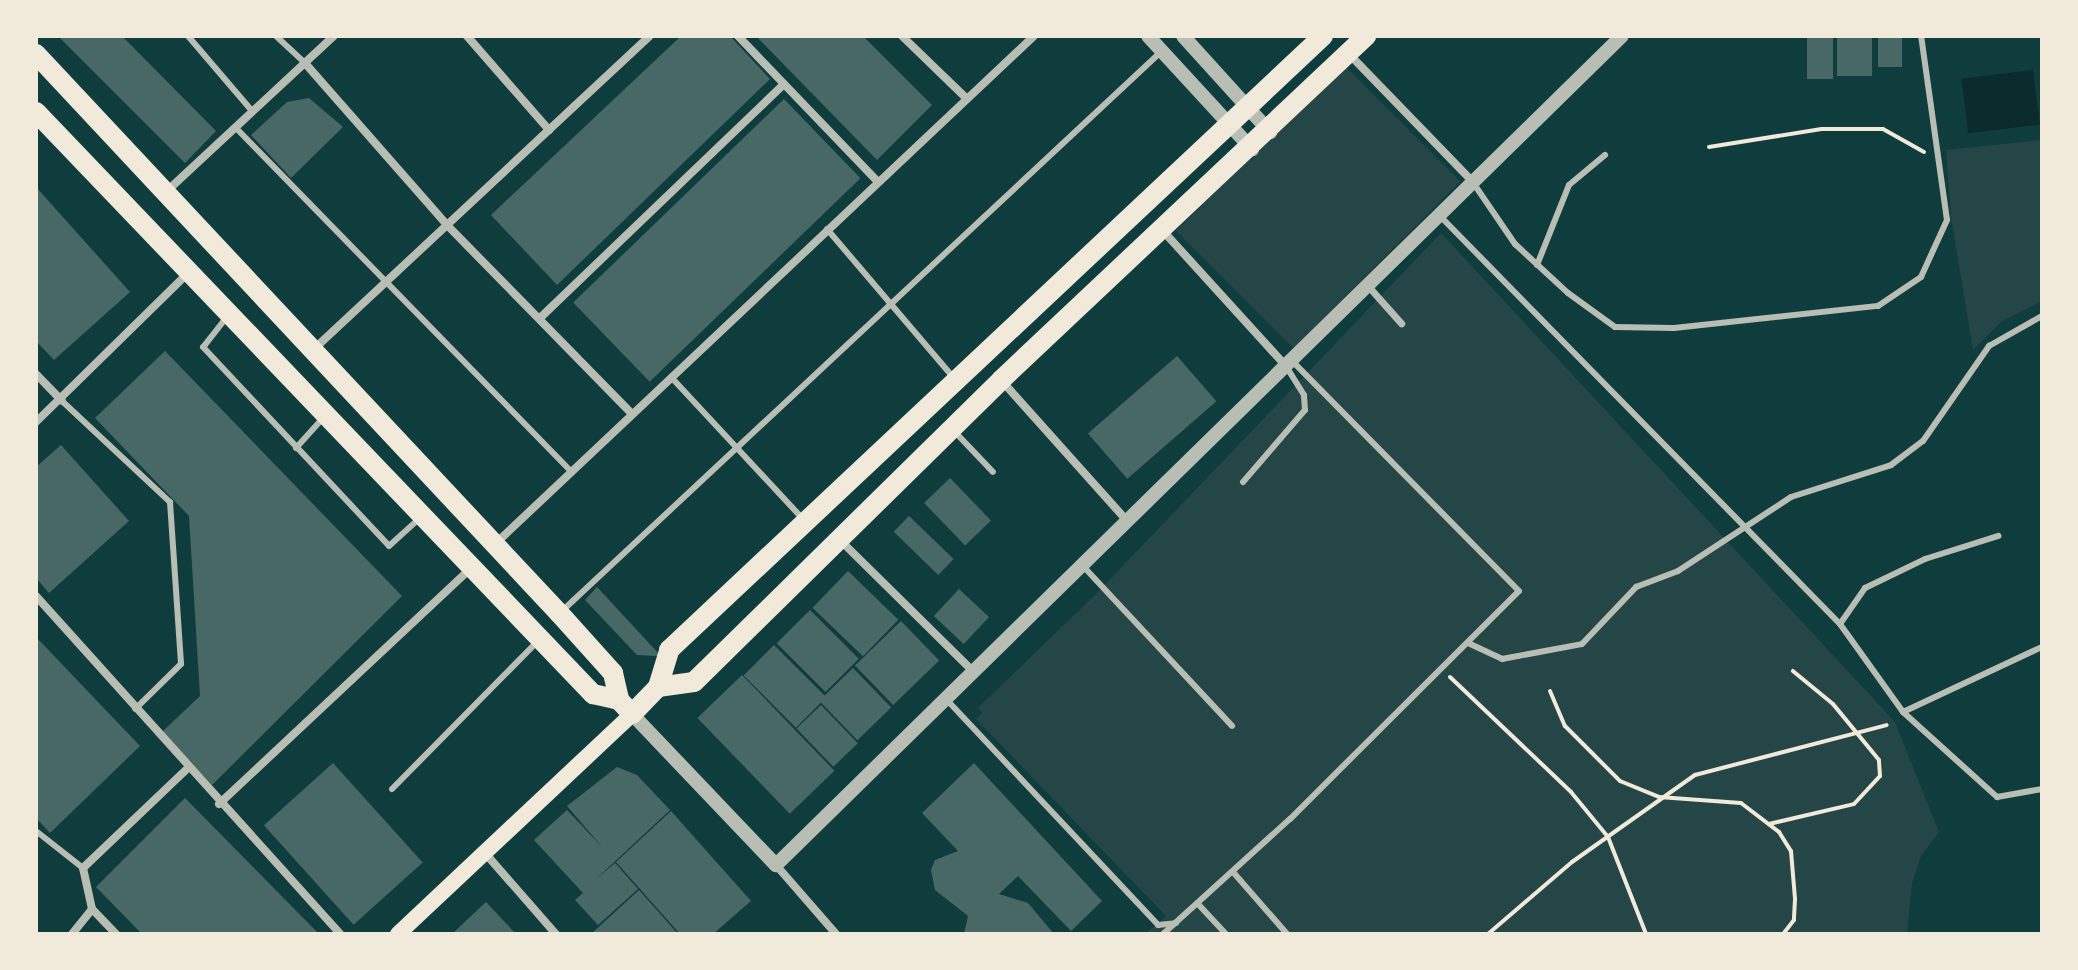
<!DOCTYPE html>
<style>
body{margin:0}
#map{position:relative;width:2078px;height:970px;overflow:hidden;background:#0f3d3e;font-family:"Fira Sans",sans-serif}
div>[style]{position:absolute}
.green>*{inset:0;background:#244646;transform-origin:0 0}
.water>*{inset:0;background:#0a2a2b;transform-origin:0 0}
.building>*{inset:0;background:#486865;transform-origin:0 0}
.path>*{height:4px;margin:-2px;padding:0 2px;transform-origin:2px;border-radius:2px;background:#f1e9da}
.service>*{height:6px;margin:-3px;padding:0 3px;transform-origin:3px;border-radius:3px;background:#b8beb3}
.pedestrian>*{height:7px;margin:-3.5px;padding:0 3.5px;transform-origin:3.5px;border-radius:3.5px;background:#b8beb3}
.minor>*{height:8px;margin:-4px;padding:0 4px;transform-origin:4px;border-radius:4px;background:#b8beb3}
.tertiary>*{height:14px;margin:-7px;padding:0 7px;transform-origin:7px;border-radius:7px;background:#b8beb3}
.secondary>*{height:16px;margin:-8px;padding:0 8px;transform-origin:8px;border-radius:8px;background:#f1e9da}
.primary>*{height:20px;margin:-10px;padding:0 10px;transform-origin:10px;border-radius:10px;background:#f1e9da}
span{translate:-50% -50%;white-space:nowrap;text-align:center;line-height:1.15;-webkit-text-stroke:6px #f1e9da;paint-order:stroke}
.frame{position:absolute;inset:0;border:38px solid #f1e9da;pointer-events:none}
</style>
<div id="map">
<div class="green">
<i style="left:1343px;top:64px;width:166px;height:236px;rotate:45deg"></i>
<i style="clip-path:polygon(2042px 140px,2042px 301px,2002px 321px,1973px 350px,1951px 217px,1946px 150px)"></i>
<i style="clip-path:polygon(1441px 233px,1895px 722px,1939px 832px,1921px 856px,1912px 883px,1907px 934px,1145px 934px,1166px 916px,976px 719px,982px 713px,978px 708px,1098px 592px)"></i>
</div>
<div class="water">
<i style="left:2033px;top:70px;width:55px;height:72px;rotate:83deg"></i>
</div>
<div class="building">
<i style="clip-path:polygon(58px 36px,122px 36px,216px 131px,185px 163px)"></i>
<i style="clip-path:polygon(681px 36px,730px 36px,770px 79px,557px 285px,491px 215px)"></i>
<i style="clip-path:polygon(756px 36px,863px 36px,932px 105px,877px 160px)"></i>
<i style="left:1807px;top:36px;width:26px;height:43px"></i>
<i style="left:1837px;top:36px;width:35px;height:40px"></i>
<i style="left:1878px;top:36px;width:24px;height:31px"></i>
<i style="clip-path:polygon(309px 98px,343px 127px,291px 178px,251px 135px,287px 102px)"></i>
<i style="left:784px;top:99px;width:110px;height:293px;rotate:46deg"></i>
<i style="clip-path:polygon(36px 187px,130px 292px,54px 360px,36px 341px)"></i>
<i style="clip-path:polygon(165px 351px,402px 596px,212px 785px,162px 732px,200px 696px,189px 516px,95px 418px)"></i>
<i style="left:1177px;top:356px;width:60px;height:118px;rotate:49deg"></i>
<i style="clip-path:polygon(61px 445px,129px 521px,49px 593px,36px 578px,36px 467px)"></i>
<i style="left:950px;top:478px;width:59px;height:36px;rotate:46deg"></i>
<i style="left:909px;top:516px;width:62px;height:22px;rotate:44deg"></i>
<i style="left:848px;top:571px;width:70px;height:51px;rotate:44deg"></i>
<i style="clip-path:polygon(597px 587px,659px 654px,658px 656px,637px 655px,585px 600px)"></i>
<i style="left:959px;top:589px;width:41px;height:37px;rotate:43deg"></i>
<i style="left:810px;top:610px;width:69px;height:47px;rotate:45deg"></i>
<i style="left:901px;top:621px;width:55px;height:64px;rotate:46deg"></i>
<i style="clip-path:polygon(36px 637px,140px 746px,50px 833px,36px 818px)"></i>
<i style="left:774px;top:645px;width:74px;height:43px;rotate:45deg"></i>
<i style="left:853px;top:668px;width:55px;height:47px;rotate:46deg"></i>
<i style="left:742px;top:675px;width:133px;height:62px;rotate:46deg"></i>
<i style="left:821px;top:705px;width:53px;height:34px;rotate:46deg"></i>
<i style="left:333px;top:763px;width:134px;height:93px;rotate:48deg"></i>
<i style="clip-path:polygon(974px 763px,1102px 901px,1071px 931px,1018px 876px,999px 894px,1028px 903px,1054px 934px,964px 934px,968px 916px,935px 890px,931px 870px,935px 860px,958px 851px,922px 813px)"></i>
<i style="clip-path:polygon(617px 767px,637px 775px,670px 810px,595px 880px,615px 863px,638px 889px,598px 925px,575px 900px,583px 893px,534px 840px,567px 810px,603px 848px,567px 806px)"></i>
<i style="clip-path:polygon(185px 798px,317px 932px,315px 934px,142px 934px,96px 887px)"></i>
<i style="clip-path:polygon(671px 811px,751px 901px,713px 934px,680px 934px,616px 862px)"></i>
<i style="clip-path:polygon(639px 890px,678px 934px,591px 934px)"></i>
<i style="clip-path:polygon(486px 902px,516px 934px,452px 934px)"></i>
</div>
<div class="path">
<i style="left:1709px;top:147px;width:114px;rotate:-9.1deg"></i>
<i style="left:1822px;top:129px;width:61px"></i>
<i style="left:1883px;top:129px;width:47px;rotate:29.3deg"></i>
<i style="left:1450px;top:677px;width:167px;rotate:43.5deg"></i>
<i style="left:1571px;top:792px;width:58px;rotate:50.6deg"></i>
<i style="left:1608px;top:837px;width:104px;rotate:68.6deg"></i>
<i style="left:1550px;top:691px;width:38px;rotate:67deg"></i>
<i style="left:1565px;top:726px;width:78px;rotate:45deg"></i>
<i style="left:1620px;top:781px;width:42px;rotate:22.3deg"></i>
<i style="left:1659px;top:797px;width:82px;rotate:4.2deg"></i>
<i style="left:1741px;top:803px;width:48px;rotate:37.3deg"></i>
<i style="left:1779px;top:832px;width:22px;rotate:58deg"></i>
<i style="left:1791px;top:851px;width:48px;rotate:85.2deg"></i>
<i style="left:1795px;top:899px;width:21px;rotate:93deg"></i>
<i style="left:1794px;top:920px;width:18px;rotate:128deg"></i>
<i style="left:1769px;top:824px;width:87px;rotate:-13.2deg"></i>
<i style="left:1854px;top:804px;width:38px;rotate:-47deg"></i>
<i style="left:1880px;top:776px;width:16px;rotate:-94deg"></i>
<i style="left:1879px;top:760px;width:72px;rotate:-129.4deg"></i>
<i style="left:1833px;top:704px;width:52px;rotate:-140.5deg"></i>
<i style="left:1488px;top:934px;width:111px;rotate:-40.6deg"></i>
<i style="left:1572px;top:862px;width:151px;rotate:-35.3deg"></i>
<i style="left:1695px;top:775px;width:198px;rotate:-14.6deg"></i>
</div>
<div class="service">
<i style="left:188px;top:36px;width:99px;rotate:49.5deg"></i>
<i style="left:276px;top:36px;width:38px;rotate:43deg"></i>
<i style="left:235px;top:127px;width:481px;rotate:45.7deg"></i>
<i style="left:1474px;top:184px;width:73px;rotate:55.7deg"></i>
<i style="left:1515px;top:244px;width:72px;rotate:42.8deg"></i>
<i style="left:1568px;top:293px;width:58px;rotate:35.9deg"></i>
<i style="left:1615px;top:327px;width:59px;rotate:1deg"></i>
<i style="left:1674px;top:328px;width:205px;rotate:-6.2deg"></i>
<i style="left:1878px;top:306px;width:52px;rotate:-34deg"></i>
<i style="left:1921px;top:277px;width:63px;rotate:-65.5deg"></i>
<i style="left:1947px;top:220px;width:186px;rotate:-98deg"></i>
<i style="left:1440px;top:216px;width:571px;rotate:45.57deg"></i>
<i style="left:1840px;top:624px;width:108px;rotate:54.4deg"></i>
<i style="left:1903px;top:712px;width:127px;rotate:42.1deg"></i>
<i style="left:1997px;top:797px;width:46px;rotate:-10.1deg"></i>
<i style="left:827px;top:229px;width:196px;rotate:49.6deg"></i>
<i style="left:1537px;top:265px;width:86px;rotate:-68.2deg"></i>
<i style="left:1569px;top:185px;width:47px;rotate:-39.8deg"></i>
<i style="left:226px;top:318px;width:37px;rotate:128deg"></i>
<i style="left:203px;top:347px;width:272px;rotate:46.9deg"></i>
<i style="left:389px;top:546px;width:43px;rotate:-42.2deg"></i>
<i style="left:671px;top:377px;width:192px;rotate:47.1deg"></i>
<i style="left:62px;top:401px;width:148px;rotate:43.1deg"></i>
<i style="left:170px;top:502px;width:162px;rotate:86.1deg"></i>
<i style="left:181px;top:664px;width:64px;rotate:135.6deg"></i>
<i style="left:955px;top:432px;width:55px;rotate:46.5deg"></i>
<i style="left:296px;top:448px;width:40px;rotate:-48deg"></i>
<i style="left:1243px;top:482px;width:95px;rotate:-49.3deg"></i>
<i style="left:1305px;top:410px;width:15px;rotate:-94deg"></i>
<i style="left:1304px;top:395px;width:32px;rotate:-122deg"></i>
<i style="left:1082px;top:565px;width:220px;rotate:47deg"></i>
<i style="left:562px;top:611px;width:821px;rotate:-43.03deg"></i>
<i style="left:1840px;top:624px;width:44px;rotate:-55.2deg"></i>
<i style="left:1865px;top:588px;width:67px;rotate:-25.8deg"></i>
<i style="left:1925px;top:559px;width:77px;rotate:-17.5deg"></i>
<i style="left:1468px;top:643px;width:38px;rotate:25deg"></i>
<i style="left:1502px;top:659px;width:81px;rotate:-10.6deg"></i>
<i style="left:1582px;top:644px;width:79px;rotate:-46.5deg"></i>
<i style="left:1636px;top:587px;width:45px;rotate:-20.9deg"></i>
<i style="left:1678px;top:571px;width:135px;rotate:-33.2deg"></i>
<i style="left:1791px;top:497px;width:105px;rotate:-17.7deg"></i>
<i style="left:1891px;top:465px;width:40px;rotate:-37deg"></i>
<i style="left:1923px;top:441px;width:116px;rotate:-55.2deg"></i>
<i style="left:1989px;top:346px;width:61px;rotate:-29.5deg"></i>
<i style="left:946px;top:699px;width:310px;rotate:46.8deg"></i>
<i style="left:1158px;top:925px;width:18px;rotate:-6deg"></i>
<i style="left:1903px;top:712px;width:153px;rotate:-25.1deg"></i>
<i style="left:392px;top:789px;width:208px;rotate:-45.4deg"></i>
<i style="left:36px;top:831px;width:60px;rotate:38.2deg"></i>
<i style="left:1233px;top:872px;width:82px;rotate:48.9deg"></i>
<i style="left:1198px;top:904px;width:41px;rotate:47deg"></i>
<i style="left:1163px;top:934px;width:171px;rotate:-42.2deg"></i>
<i style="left:1290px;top:819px;width:323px;rotate:-44.9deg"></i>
<i style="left:1519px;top:591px;width:326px;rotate:-134.6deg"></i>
</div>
<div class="pedestrian">
<i style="left:1368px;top:286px;width:50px;rotate:48.3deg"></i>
</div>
<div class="minor">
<i style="left:467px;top:36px;width:125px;rotate:48.9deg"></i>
<i style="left:738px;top:36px;width:201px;rotate:46.2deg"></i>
<i style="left:902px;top:36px;width:88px;rotate:44.1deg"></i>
<i style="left:1350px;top:55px;width:175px;rotate:45.9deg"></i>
<i style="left:304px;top:62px;width:217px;rotate:48.7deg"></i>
<i style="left:447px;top:225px;width:264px;rotate:45.6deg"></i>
<i style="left:167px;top:191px;width:228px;rotate:-42.9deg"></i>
<i style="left:1164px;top:232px;width:180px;rotate:47.7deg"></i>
<i style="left:540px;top:318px;width:338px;rotate:-43.8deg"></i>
<i style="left:314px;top:349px;width:459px;rotate:-43deg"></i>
<i style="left:36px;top:374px;width:37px;rotate:46deg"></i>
<i style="left:1002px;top:381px;width:188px;rotate:48.2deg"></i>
<i style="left:36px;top:422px;width:213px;rotate:-44.4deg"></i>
<i style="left:841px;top:541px;width:187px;rotate:44.6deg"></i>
<i style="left:494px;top:545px;width:742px;rotate:-43.31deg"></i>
<i style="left:36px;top:596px;width:455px;rotate:48deg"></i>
<i style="left:219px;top:804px;width:344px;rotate:-43.1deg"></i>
<i style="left:485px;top:853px;width:108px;rotate:48.8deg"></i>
<i style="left:776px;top:865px;width:91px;rotate:49deg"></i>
<i style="left:92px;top:909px;width:35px;rotate:46deg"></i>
<i style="left:72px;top:934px;width:32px;rotate:-51deg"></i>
<i style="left:92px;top:909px;width:42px;rotate:-102.4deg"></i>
<i style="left:83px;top:868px;width:144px;rotate:-43.6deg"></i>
</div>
<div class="tertiary">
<i style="left:1148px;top:36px;width:154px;rotate:47.4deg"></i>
<i style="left:1183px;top:36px;width:130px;rotate:47.8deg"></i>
<i style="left:632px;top:714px;width:209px;rotate:46.4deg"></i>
<i style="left:776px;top:865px;width:1184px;rotate:-44.42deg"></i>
</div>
<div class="secondary">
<i style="left:398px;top:934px;width:321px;rotate:-43.2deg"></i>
</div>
<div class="primary">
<i style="left:36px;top:54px;width:766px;rotate:46.91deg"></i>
<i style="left:559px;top:613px;width:81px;rotate:48deg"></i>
<i style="left:613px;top:673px;width:28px;rotate:77deg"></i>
<i style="left:619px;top:700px;width:19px;rotate:47deg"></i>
<i style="left:632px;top:714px;width:37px;rotate:-46deg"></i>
<i style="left:658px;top:687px;width:39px;rotate:-73deg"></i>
<i style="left:669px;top:650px;width:897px;rotate:-43.19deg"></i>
<i style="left:36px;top:112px;width:806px;rotate:46.26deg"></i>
<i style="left:593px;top:694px;width:27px;rotate:13deg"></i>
<i style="left:658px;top:687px;width:36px;rotate:-8deg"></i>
<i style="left:694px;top:682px;width:431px;rotate:-44.5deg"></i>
<i style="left:1001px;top:380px;width:502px;rotate:-43.3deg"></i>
</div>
<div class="frame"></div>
</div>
